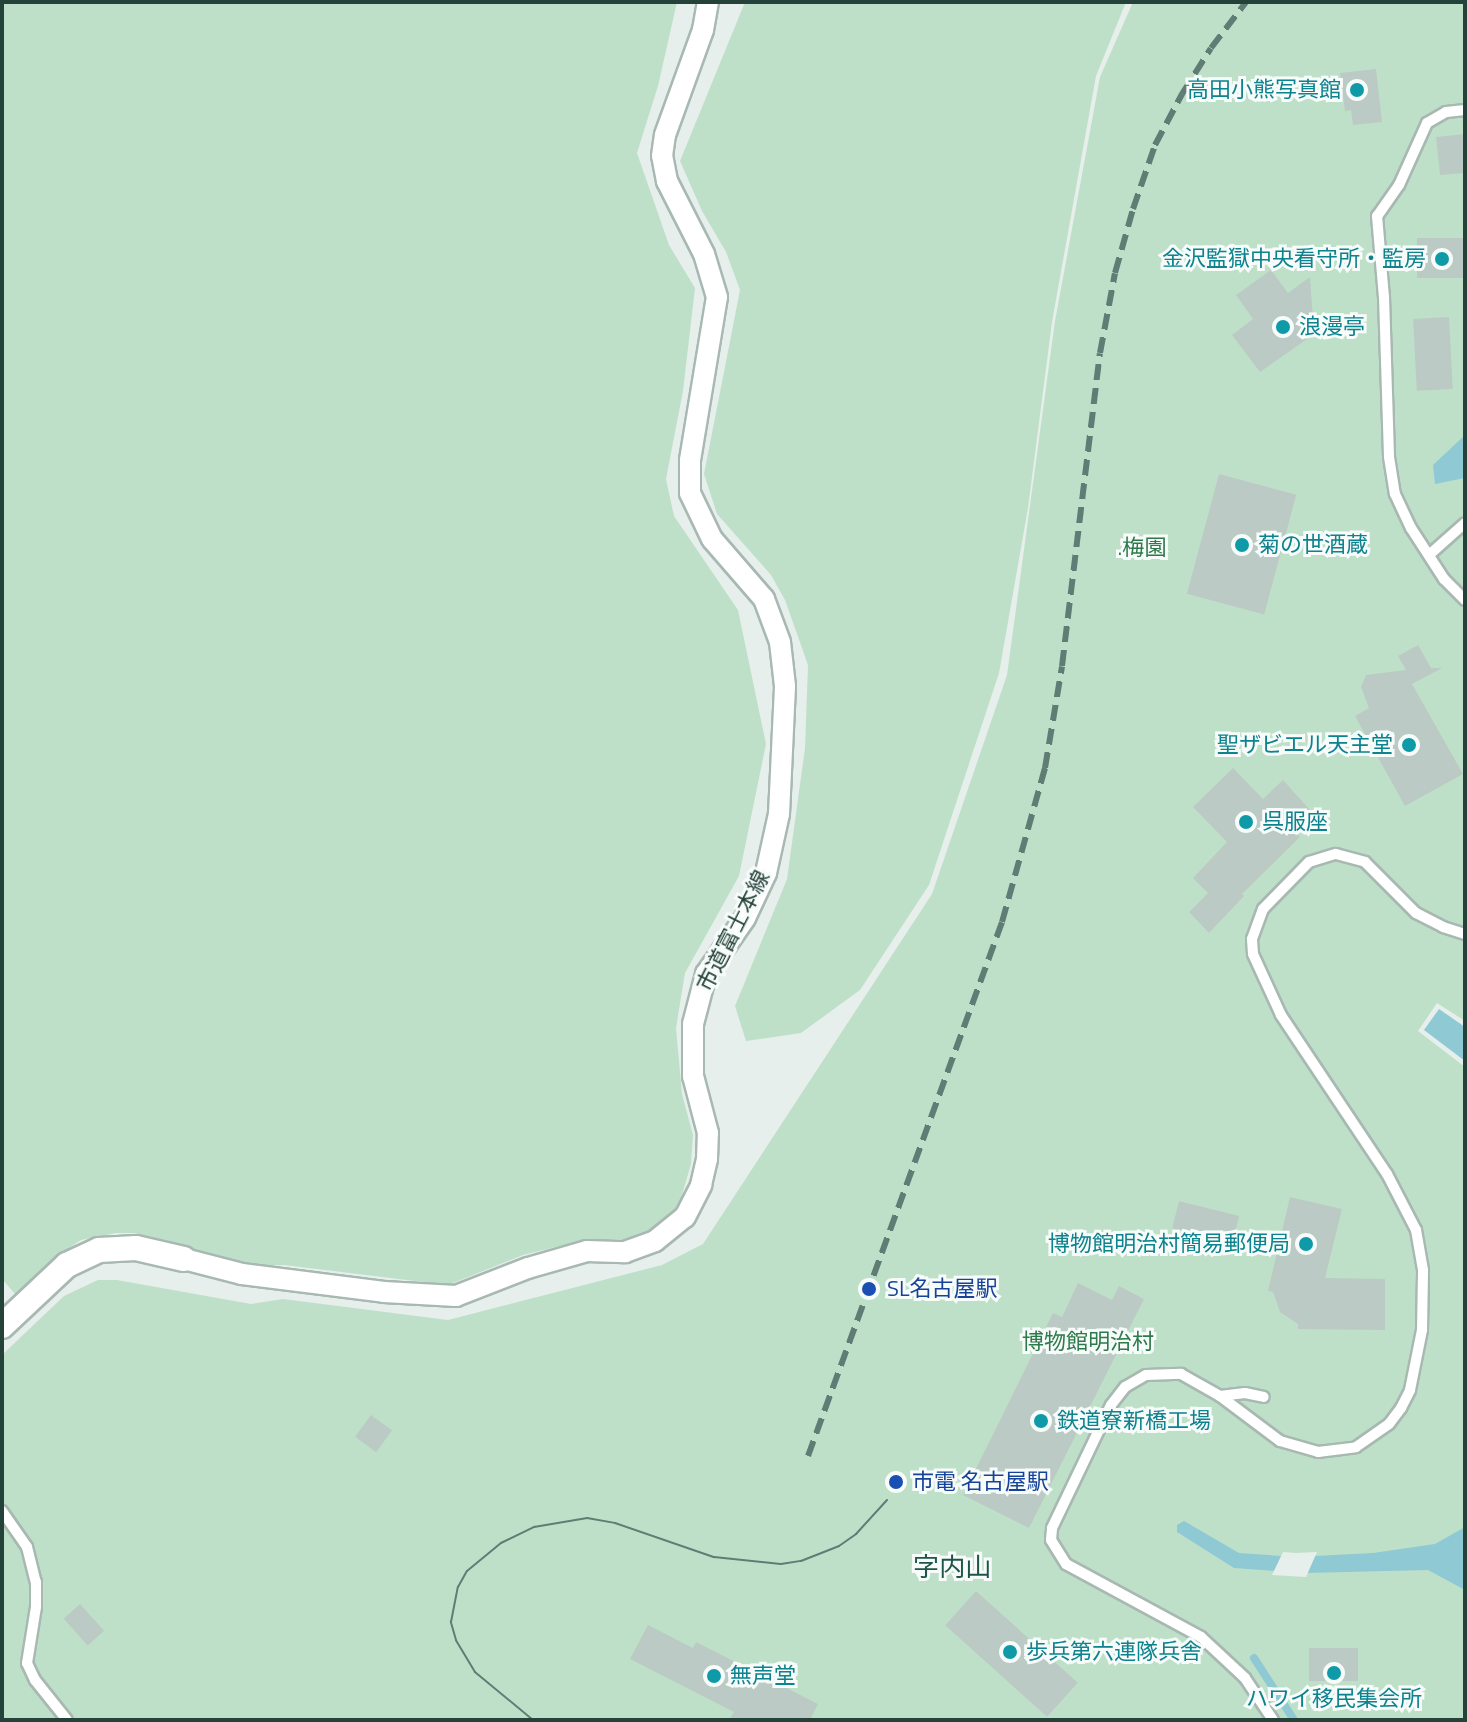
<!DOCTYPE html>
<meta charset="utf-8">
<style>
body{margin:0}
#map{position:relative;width:1467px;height:1722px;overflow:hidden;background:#e6efeb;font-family:"Titillium Web","Noto Sans JP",sans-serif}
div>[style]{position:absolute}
.green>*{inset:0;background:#bfe0c8}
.water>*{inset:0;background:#8ec9d4}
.pier>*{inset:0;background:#e6efeb}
.stream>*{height:8px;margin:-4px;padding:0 4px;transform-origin:4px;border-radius:4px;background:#8ec9d4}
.building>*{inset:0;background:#bbcac4;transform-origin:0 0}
.roads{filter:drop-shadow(2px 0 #a8b8b2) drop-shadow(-2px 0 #a8b8b2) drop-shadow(0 2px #a8b8b2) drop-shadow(0 -2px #a8b8b2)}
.lane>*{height:10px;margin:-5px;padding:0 5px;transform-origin:5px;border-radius:5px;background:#fff}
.street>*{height:20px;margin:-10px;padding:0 10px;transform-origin:10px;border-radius:10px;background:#fff}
.secondary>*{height:24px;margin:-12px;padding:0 12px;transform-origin:12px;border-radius:12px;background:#fff}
.tram>*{height:2px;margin:-1px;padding:0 1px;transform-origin:1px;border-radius:1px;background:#5f7d75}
.rail>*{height:6px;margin-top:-3px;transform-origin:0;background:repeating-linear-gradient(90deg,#5f7d75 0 16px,transparent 0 24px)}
.dots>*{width:22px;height:22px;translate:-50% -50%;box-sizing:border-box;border:4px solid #f7fbf9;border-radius:50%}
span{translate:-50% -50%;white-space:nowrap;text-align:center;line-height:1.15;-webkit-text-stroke:6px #f7fbf9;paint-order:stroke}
.culture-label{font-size:22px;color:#0d838f}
.right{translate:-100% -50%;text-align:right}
.left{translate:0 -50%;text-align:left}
.park-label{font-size:22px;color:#2d7a4b}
.street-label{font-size:22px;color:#24423a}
.transit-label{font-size:22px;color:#164399}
.quarter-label{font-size:26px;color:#1f5548}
.frame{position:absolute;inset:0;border:4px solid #24423a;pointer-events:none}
</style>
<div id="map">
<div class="green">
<i style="clip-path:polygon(2px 2px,677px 2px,658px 86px,637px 153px,669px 245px,695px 288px,683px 391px,666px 479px,674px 516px,738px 610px,766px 744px,739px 876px,685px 973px,676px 1028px,682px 1094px,693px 1135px,691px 1164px,677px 1212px,644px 1235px,623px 1241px,584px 1240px,523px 1255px,448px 1285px,284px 1265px,243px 1266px,134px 1233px,116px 1233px,81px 1240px,50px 1261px,16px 1295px,2px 1279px)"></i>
<i style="clip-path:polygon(745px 2px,1126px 2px,1096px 76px,1052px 322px,1028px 508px,999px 673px,929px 885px,860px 990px,801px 1033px,746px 1041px,735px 1006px,787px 879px,805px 748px,808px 665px,785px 600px,771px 575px,717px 514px,704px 474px,740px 290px,726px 252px,702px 211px,680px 161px)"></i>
<i style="clip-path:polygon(1133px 2px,1465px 2px,1465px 1021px,1437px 1003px,1418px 1031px,1465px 1067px,1465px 1720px,2px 1720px,2px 1355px,64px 1296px,98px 1280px,117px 1280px,251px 1304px,283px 1299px,448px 1320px,662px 1265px,703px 1244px,932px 894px,1007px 675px,1055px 321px,1100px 77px)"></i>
</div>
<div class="water">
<i style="clip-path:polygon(1465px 435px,1465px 478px,1435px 484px,1433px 465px)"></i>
<i style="clip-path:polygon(1439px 1009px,1465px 1027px,1465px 1061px,1424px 1030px)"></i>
<i style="clip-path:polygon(1184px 1521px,1239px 1553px,1296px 1557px,1373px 1553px,1435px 1544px,1465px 1527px,1465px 1590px,1428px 1570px,1305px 1573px,1234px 1568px,1177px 1532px,1177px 1525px)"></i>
</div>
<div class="pier">
<i style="clip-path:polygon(1283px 1552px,1296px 1553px,1317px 1552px,1306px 1577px,1272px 1575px)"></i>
</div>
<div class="stream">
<i style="left:1254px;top:1658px;width:74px;rotate:57.2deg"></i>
</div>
<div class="building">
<i style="clip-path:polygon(1376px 69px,1382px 122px,1353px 125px,1351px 110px,1345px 111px,1340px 73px)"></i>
<i style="clip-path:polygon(1465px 134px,1465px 173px,1440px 175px,1436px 137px)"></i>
<i style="left:1465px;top:238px;width:40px;height:48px;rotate:90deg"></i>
<i style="clip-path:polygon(1271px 270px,1288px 293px,1310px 277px,1314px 334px,1260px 372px,1232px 335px,1253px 319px,1236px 295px)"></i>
<i style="left:1449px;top:317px;width:72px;height:36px;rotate:87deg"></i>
<i style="left:1219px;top:474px;width:80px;height:124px;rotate:15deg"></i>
<i style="clip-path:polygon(1418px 645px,1431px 668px,1442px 668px,1412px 684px,1463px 774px,1405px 806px,1355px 716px,1369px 708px,1361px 687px,1366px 675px,1406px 670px,1398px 656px)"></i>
<i style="clip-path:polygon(1233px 768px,1263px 799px,1283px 780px,1309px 809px,1290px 827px,1300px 837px,1242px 894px,1244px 896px,1209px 933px,1189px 912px,1208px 893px,1193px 878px,1227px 842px,1193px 807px)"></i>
<i style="clip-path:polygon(1290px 1197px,1342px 1209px,1325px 1278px,1385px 1279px,1385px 1330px,1298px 1329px,1298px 1324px,1280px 1312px,1273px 1292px,1268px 1291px)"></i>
<i style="left:1179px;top:1201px;width:62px;height:28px;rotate:14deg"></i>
<i style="clip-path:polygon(1078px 1283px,1112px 1300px,1119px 1286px,1144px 1299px,1029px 1528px,963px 1495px,1053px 1313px,1062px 1317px)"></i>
<i style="left:371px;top:1415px;width:26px;height:27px;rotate:36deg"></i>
<i style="left:976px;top:1591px;width:137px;height:46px;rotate:42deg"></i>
<i style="left:80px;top:1604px;width:36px;height:22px;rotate:48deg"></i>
<i style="clip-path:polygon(648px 1625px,693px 1648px,696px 1642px,818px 1704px,810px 1720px,729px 1720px,734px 1712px,630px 1659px)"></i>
<i style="left:1309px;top:1648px;width:49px;height:33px"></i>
</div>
<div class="roads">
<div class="lane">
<i style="left:1465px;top:110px;width:19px;rotate:174deg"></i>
<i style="left:1446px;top:112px;width:22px;rotate:150deg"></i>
<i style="left:1427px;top:123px;width:68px;rotate:114.3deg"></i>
<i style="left:1399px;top:185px;width:38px;rotate:125deg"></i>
<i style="left:1377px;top:216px;width:81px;rotate:85.1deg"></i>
<i style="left:1384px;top:297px;width:160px;rotate:88.2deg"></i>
<i style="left:1389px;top:457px;width:37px;rotate:81deg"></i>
<i style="left:1395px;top:494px;width:38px;rotate:65deg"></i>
<i style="left:1411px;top:528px;width:61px;rotate:57.1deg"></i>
<i style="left:1444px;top:579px;width:30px;rotate:45deg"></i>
<i style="left:1429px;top:555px;width:48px;rotate:-41.6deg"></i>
<i style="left:1220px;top:1396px;width:25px;rotate:-7deg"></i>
<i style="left:1245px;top:1393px;width:19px;rotate:12deg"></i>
<i style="left:2px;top:1511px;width:44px;rotate:55.2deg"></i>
<i style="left:27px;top:1547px;width:36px;rotate:76deg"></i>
<i style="left:36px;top:1582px;width:25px;rotate:90deg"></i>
<i style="left:36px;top:1607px;width:57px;rotate:99.1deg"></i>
<i style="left:27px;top:1663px;width:19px;rotate:65deg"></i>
<i style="left:35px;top:1680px;width:51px;rotate:51.3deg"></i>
<i style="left:1273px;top:1720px;width:50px;rotate:-123.7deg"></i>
<i style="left:1245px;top:1678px;width:60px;rotate:-137deg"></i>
<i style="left:1201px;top:1637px;width:153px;rotate:-151.6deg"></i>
<i style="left:1066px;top:1564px;width:28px;rotate:-122deg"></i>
<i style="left:1051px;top:1540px;width:12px;rotate:-85deg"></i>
<i style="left:1052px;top:1528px;width:136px;rotate:-64.4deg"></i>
<i style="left:1111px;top:1405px;width:23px;rotate:-52deg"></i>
<i style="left:1125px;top:1387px;width:24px;rotate:-30deg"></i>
<i style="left:1146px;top:1375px;width:35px;rotate:-2deg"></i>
<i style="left:1181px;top:1374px;width:45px;rotate:29.4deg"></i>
<i style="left:1220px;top:1396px;width:75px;rotate:36.9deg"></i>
<i style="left:1280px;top:1441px;width:40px;rotate:16deg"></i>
<i style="left:1318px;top:1452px;width:38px;rotate:-7deg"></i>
<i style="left:1356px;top:1447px;width:40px;rotate:-34.9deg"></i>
<i style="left:1389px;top:1424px;width:20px;rotate:-53deg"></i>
<i style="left:1401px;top:1408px;width:20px;rotate:-63deg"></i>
<i style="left:1410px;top:1390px;width:61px;rotate:-78.7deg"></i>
<i style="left:1422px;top:1330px;width:60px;rotate:-89deg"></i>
<i style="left:1423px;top:1270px;width:41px;rotate:-99.9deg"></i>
<i style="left:1416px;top:1230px;width:63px;rotate:-117.4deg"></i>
<i style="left:1387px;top:1174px;width:191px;rotate:-123.7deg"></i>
<i style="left:1281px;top:1015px;width:67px;rotate:-114.7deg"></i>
<i style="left:1253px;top:954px;width:15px;rotate:-94deg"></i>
<i style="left:1252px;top:939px;width:32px;rotate:-70deg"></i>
<i style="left:1263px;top:909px;width:66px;rotate:-45.6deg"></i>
<i style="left:1309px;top:862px;width:28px;rotate:-17deg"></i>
<i style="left:1336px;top:854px;width:30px;rotate:15deg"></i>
<i style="left:1365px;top:862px;width:72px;rotate:45deg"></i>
<i style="left:1416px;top:913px;width:30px;rotate:27deg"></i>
<i style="left:1443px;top:927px;width:23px;rotate:18deg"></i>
</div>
<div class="street">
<i style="left:184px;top:1259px;width:60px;rotate:14.5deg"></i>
<i style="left:242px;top:1274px;width:143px;rotate:7.2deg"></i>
<i style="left:384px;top:1292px;width:72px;rotate:3.2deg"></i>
<i style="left:456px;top:1296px;width:77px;rotate:-21.3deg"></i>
<i style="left:528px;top:1268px;width:61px;rotate:-16.1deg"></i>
<i style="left:587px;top:1251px;width:38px;rotate:2deg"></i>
<i style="left:625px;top:1252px;width:32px;rotate:-20deg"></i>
<i style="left:655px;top:1241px;width:38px;rotate:-39deg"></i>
<i style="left:685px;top:1217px;width:36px;rotate:-63deg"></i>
<i style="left:701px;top:1185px;width:27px;rotate:-77deg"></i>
<i style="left:707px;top:1159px;width:26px;rotate:-88deg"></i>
<i style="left:708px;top:1133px;width:59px;rotate:-104.7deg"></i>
<i style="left:693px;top:1076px;width:52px;rotate:-90deg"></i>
<i style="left:693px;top:1024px;width:52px;rotate:-75.4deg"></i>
<i style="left:706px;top:974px;width:68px;rotate:-55.1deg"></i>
<i style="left:745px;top:918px;width:50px;rotate:-65deg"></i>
<i style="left:766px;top:873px;width:60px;rotate:-77.6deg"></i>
<i style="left:779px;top:814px;width:128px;rotate:-87.3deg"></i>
<i style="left:785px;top:686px;width:44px;rotate:-96.5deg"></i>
<i style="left:780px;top:642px;width:46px;rotate:-110.4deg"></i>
<i style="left:764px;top:599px;width:79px;rotate:-130.9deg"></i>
<i style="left:712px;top:539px;width:51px;rotate:-115.6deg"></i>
<i style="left:690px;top:493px;width:33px;rotate:-90deg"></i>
<i style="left:690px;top:460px;width:165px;rotate:-80.6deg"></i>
<i style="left:717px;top:297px;width:45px;rotate:-106.8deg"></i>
<i style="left:704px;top:254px;width:82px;rotate:-116.9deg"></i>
<i style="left:667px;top:181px;width:25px;rotate:-101deg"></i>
<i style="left:662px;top:156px;width:21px;rotate:-82deg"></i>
<i style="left:665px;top:135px;width:112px;rotate:-70.1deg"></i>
<i style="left:703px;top:30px;width:28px;rotate:-80deg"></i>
</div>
<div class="secondary">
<i style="left:2px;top:1326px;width:89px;rotate:-43.2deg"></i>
<i style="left:67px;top:1265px;width:35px;rotate:-25deg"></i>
<i style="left:99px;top:1250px;width:37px;rotate:-3deg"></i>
<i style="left:136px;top:1248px;width:49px;rotate:12.9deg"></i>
</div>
</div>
<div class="tram">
<i style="left:533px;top:1720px;width:75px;rotate:-140.4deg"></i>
<i style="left:475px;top:1672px;width:37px;rotate:-121deg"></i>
<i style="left:456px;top:1640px;width:19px;rotate:-106deg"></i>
<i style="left:451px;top:1622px;width:36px;rotate:-79deg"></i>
<i style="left:458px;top:1587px;width:18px;rotate:-61deg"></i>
<i style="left:467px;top:1571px;width:44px;rotate:-39.5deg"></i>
<i style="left:501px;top:1543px;width:37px;rotate:-26deg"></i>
<i style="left:534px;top:1527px;width:54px;rotate:-9.6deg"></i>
<i style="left:587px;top:1518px;width:28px;rotate:10deg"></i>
<i style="left:615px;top:1523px;width:105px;rotate:19deg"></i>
<i style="left:714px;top:1557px;width:67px;rotate:6deg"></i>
<i style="left:781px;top:1564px;width:20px;rotate:-9deg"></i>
<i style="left:801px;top:1561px;width:41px;rotate:-21.5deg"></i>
<i style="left:839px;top:1546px;width:21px;rotate:-35deg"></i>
<i style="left:856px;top:1534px;width:46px;rotate:-47.6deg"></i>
</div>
<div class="rail">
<i style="left:808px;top:1456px;width:568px;rotate:-70.03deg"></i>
<i style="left:1002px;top:922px;width:160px;rotate:-74.4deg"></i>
<i style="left:1045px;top:768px;width:103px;rotate:-80.5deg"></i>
<i style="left:1062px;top:666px;width:315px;rotate:-83.1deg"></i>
<i style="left:1100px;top:353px;width:81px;rotate:-79.4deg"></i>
<i style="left:1115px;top:273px;width:66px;rotate:-74.3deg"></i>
<i style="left:1133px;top:209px;width:68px;rotate:-71deg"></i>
<i style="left:1155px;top:145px;width:58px;rotate:-62.1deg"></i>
<i style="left:1182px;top:94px;width:54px;rotate:-57.8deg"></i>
<i style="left:1211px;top:48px;width:58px;rotate:-52.7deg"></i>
</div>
<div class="dots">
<i style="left:1357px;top:90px;background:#0f9aa8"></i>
<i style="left:1442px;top:259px;background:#0f9aa8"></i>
<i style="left:1283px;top:327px;background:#0f9aa8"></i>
<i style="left:1242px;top:545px;background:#0f9aa8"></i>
<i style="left:1409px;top:745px;background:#0f9aa8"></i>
<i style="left:1246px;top:822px;background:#0f9aa8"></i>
<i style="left:1306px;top:1244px;background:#0f9aa8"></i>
<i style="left:869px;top:1289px;background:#1a4fb4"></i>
<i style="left:1041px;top:1421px;background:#0f9aa8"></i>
<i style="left:896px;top:1482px;background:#1a4fb4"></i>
<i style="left:1010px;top:1652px;background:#0f9aa8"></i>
<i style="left:1334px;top:1673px;background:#0f9aa8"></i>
<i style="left:714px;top:1676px;background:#0f9aa8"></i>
</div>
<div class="culture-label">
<span class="right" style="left:1341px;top:90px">高田小熊写真館</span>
<span class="right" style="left:1426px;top:259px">金沢監獄中央看守所・監房</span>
<span class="left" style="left:1299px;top:327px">浪漫亭</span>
<span class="left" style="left:1258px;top:545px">菊の世酒蔵</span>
<span class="right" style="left:1393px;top:745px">聖ザビエル天主堂</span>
<span class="left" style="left:1262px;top:822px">呉服座</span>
<span class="right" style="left:1290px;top:1244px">博物館明治村簡易郵便局</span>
<span class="left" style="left:1057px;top:1421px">鉄道寮新橋工場</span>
<span class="left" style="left:1026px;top:1652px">歩兵第六連隊兵舎</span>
<span class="left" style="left:730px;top:1676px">無声堂</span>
<span style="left:1334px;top:1699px">ハワイ移民集会所</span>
</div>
<div class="park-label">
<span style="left:1142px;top:548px">.梅園</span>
<span style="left:1088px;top:1342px">博物館明治村</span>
</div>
<div class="street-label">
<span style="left:733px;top:931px;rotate:-63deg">市道富士本線</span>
</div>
<div class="transit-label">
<span class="left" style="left:887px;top:1289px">SL名古屋駅</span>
<span class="left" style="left:912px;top:1482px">市電 名古屋駅</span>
</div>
<div class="quarter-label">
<span style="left:952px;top:1567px">字内山</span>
</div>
<div class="frame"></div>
</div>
